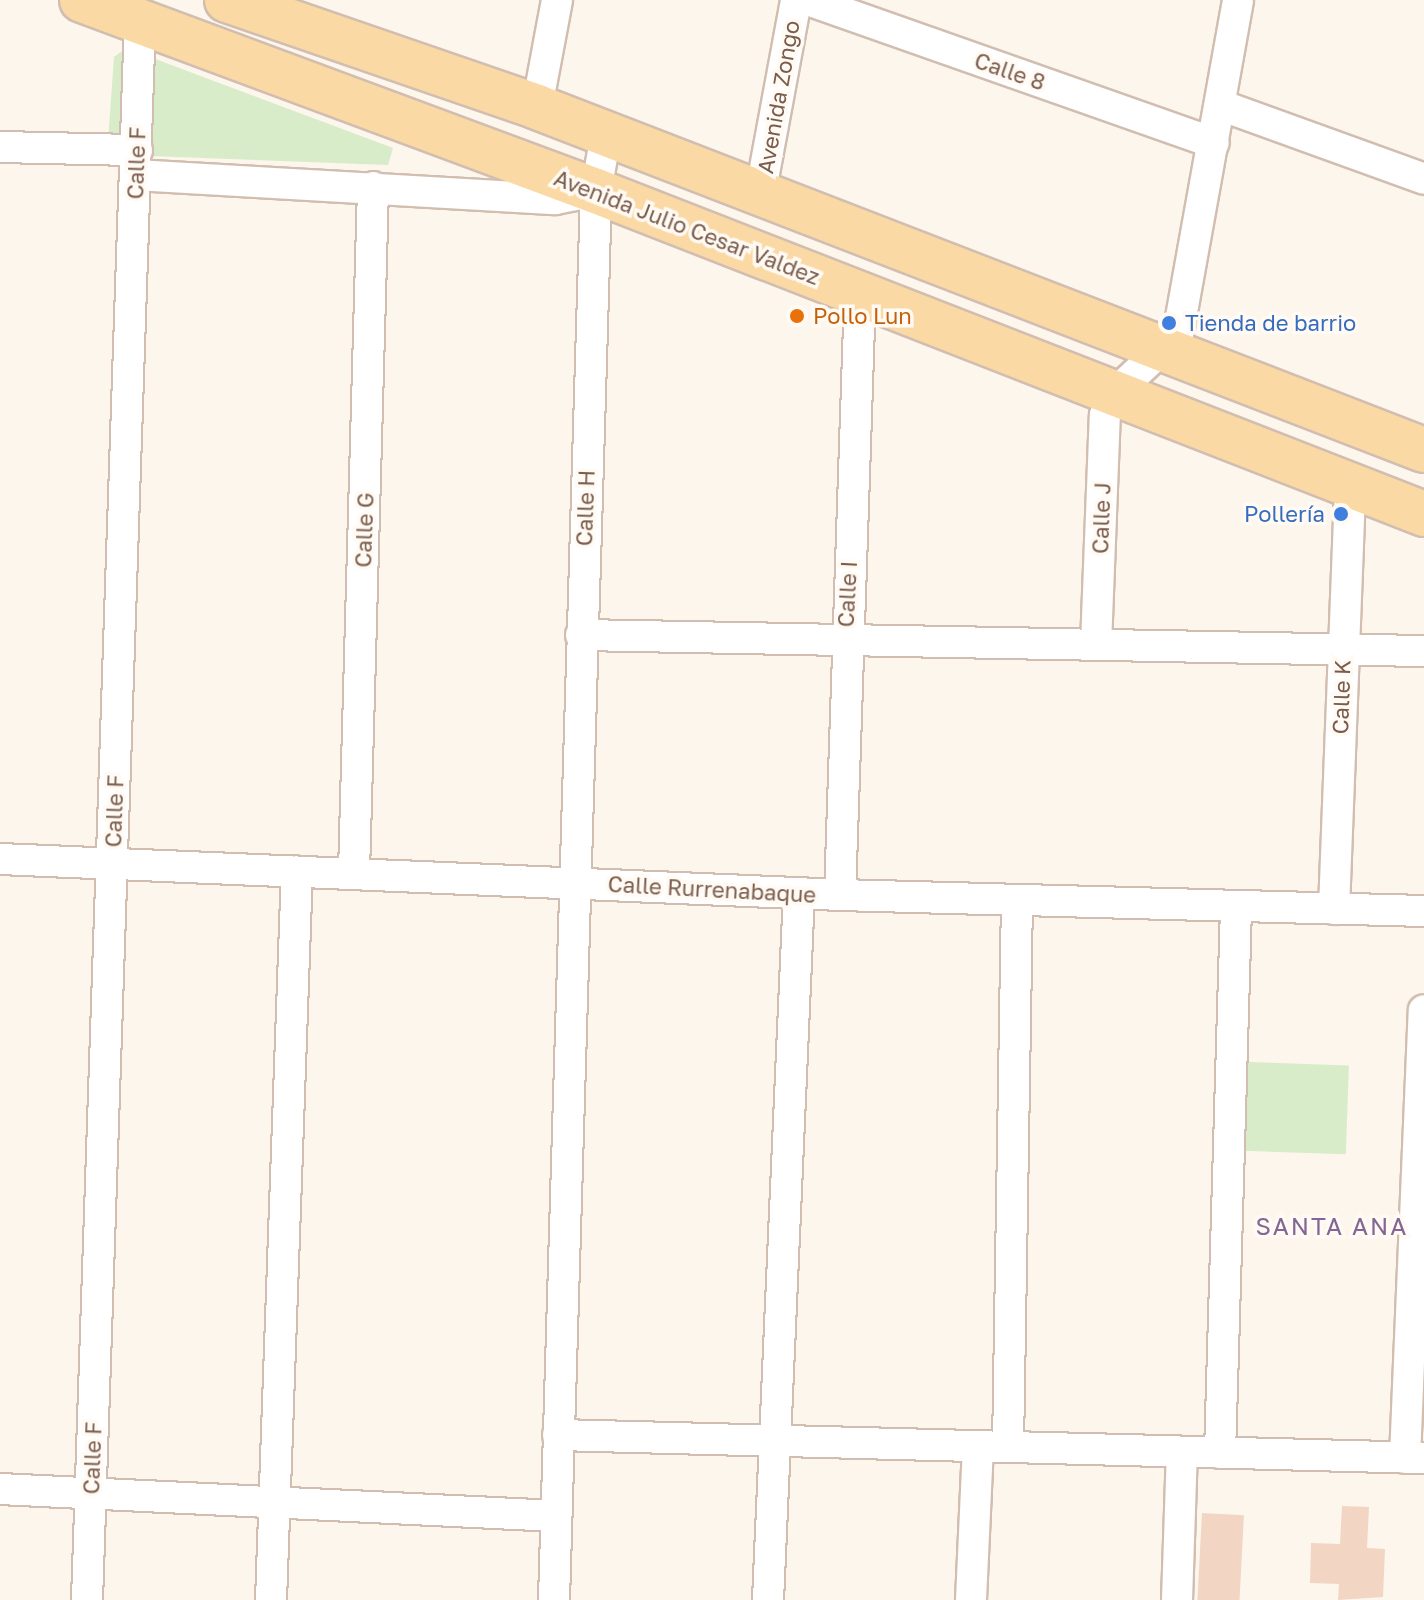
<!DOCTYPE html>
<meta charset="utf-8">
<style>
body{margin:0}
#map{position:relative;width:1424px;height:1600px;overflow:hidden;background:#fdf6ec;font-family:"Golos Text",sans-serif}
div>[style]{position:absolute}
.green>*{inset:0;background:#d8ecc9;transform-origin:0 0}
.building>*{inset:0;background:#f3d5c3;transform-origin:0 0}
.roads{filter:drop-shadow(2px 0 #d1beb0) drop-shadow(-2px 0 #d1beb0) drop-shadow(0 2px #d1beb0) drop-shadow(0 -2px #d1beb0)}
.street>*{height:30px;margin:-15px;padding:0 15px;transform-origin:15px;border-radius:15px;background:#fff}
.primary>*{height:44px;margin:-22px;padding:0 22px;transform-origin:22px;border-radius:22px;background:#fbd9a5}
.dots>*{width:22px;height:22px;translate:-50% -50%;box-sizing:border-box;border:4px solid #fffaf3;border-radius:50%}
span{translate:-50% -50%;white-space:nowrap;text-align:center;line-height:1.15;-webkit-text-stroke:7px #fffaf3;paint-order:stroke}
.street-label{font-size:22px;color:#7a5c4d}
.food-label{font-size:22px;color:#c56008}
.left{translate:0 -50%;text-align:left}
.shop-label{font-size:22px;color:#366cbe}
.right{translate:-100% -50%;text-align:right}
.neighbourhood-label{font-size:24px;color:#846695;letter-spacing:2px}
</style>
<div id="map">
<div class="green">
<i style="clip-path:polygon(126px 48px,393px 148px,388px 165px,125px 155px,108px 141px,114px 57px)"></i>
<i style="left:1223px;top:1061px;width:126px;height:89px;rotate:2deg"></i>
</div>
<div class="building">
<i style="clip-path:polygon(1342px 1506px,1369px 1507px,1367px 1548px,1385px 1549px,1383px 1597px,1338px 1600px,1339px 1584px,1310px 1583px,1311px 1543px,1340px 1544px)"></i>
<i style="left:1202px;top:1513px;width:42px;height:87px;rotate:3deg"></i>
</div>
<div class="roads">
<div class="street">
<i style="left:808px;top:0;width:430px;rotate:19.4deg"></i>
<i style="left:1220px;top:105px;width:217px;rotate:19.9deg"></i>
<i style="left:537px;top:107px;width:109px;rotate:-79.4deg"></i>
<i style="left:0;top:147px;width:137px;rotate:1.3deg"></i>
<i style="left:135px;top:175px;width:421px;rotate:3.3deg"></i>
<i style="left:555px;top:199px;width:42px;rotate:-11deg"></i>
<i style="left:760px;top:195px;width:198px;rotate:-79.5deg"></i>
<i style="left:581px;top:635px;width:843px;rotate:1.09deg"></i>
<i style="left:1096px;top:645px;width:230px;rotate:-87.8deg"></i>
<i style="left:1105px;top:415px;width:24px;rotate:-66deg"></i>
<i style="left:1115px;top:393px;width:86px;rotate:-43.1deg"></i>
<i style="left:1178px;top:334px;width:339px;rotate:-79.8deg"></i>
<i style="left:0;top:859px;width:841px;rotate:2.45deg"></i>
<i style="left:840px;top:895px;width:584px;rotate:1.57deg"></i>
<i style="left:354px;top:873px;width:686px;rotate:-88.41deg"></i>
<i style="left:840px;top:895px;width:601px;rotate:-88.09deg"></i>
<i style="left:1334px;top:909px;width:424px;rotate:-87.8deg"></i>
<i style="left:558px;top:1435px;width:866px;rotate:1.52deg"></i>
<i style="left:1008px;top:1447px;width:547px;rotate:-89.06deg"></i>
<i style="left:1220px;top:1453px;width:547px;rotate:-88.32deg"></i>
<i style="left:1405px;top:1458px;width:448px;rotate:-87.6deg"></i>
<i style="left:0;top:1489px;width:557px;rotate:2.78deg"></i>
<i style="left:87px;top:1600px;width:1580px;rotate:-88.08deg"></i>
<i style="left:271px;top:1600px;width:729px;rotate:-87.96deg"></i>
<i style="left:554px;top:1600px;width:1410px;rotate:-88.29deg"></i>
<i style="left:596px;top:191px;width:57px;rotate:-79.9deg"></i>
<i style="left:768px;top:1600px;width:708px;rotate:-87.49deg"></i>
<i style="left:971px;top:1600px;width:154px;rotate:-87.4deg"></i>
<i style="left:1177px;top:1600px;width:148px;rotate:-88.1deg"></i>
</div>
<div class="primary">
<i style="left:82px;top:0;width:548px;rotate:20.38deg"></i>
<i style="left:596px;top:191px;width:889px;rotate:21.31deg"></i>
<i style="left:227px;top:0;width:328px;rotate:19deg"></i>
<i style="left:537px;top:107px;width:951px;rotate:21.14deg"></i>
</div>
</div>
<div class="dots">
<i style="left:797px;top:316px;background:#e8710a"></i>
<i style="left:1169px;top:323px;background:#3f7fe0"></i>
<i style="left:1341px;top:514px;background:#3f7fe0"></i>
</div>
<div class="street-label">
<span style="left:1010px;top:71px;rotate:19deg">Calle 8</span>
<span style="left:778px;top:97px;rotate:-80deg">Avenida Zongo</span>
<span style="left:136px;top:163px;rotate:-88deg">Calle F</span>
<span style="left:687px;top:227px;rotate:21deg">Avenida Julio Cesar Valdez</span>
<span style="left:585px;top:508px;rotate:-88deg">Calle H</span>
<span style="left:1101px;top:518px;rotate:-88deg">Calle J</span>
<span style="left:364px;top:530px;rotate:-88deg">Calle G</span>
<span style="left:847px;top:594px;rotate:-87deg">Calle I</span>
<span style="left:1341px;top:697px;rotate:-88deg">Calle K</span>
<span style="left:114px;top:811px;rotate:-88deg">Calle F</span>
<span style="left:712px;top:889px;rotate:3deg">Calle Rurrenabaque</span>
<span style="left:92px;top:1458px;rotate:-88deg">Calle F</span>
</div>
<div class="food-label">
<span class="left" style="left:813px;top:316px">Pollo Lun</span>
</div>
<div class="shop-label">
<span class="left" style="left:1185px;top:323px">Tienda de barrio</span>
<span class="right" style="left:1325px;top:514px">Pollería</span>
</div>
<div class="neighbourhood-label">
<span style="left:1332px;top:1226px">SANTA ANA</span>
</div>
</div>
